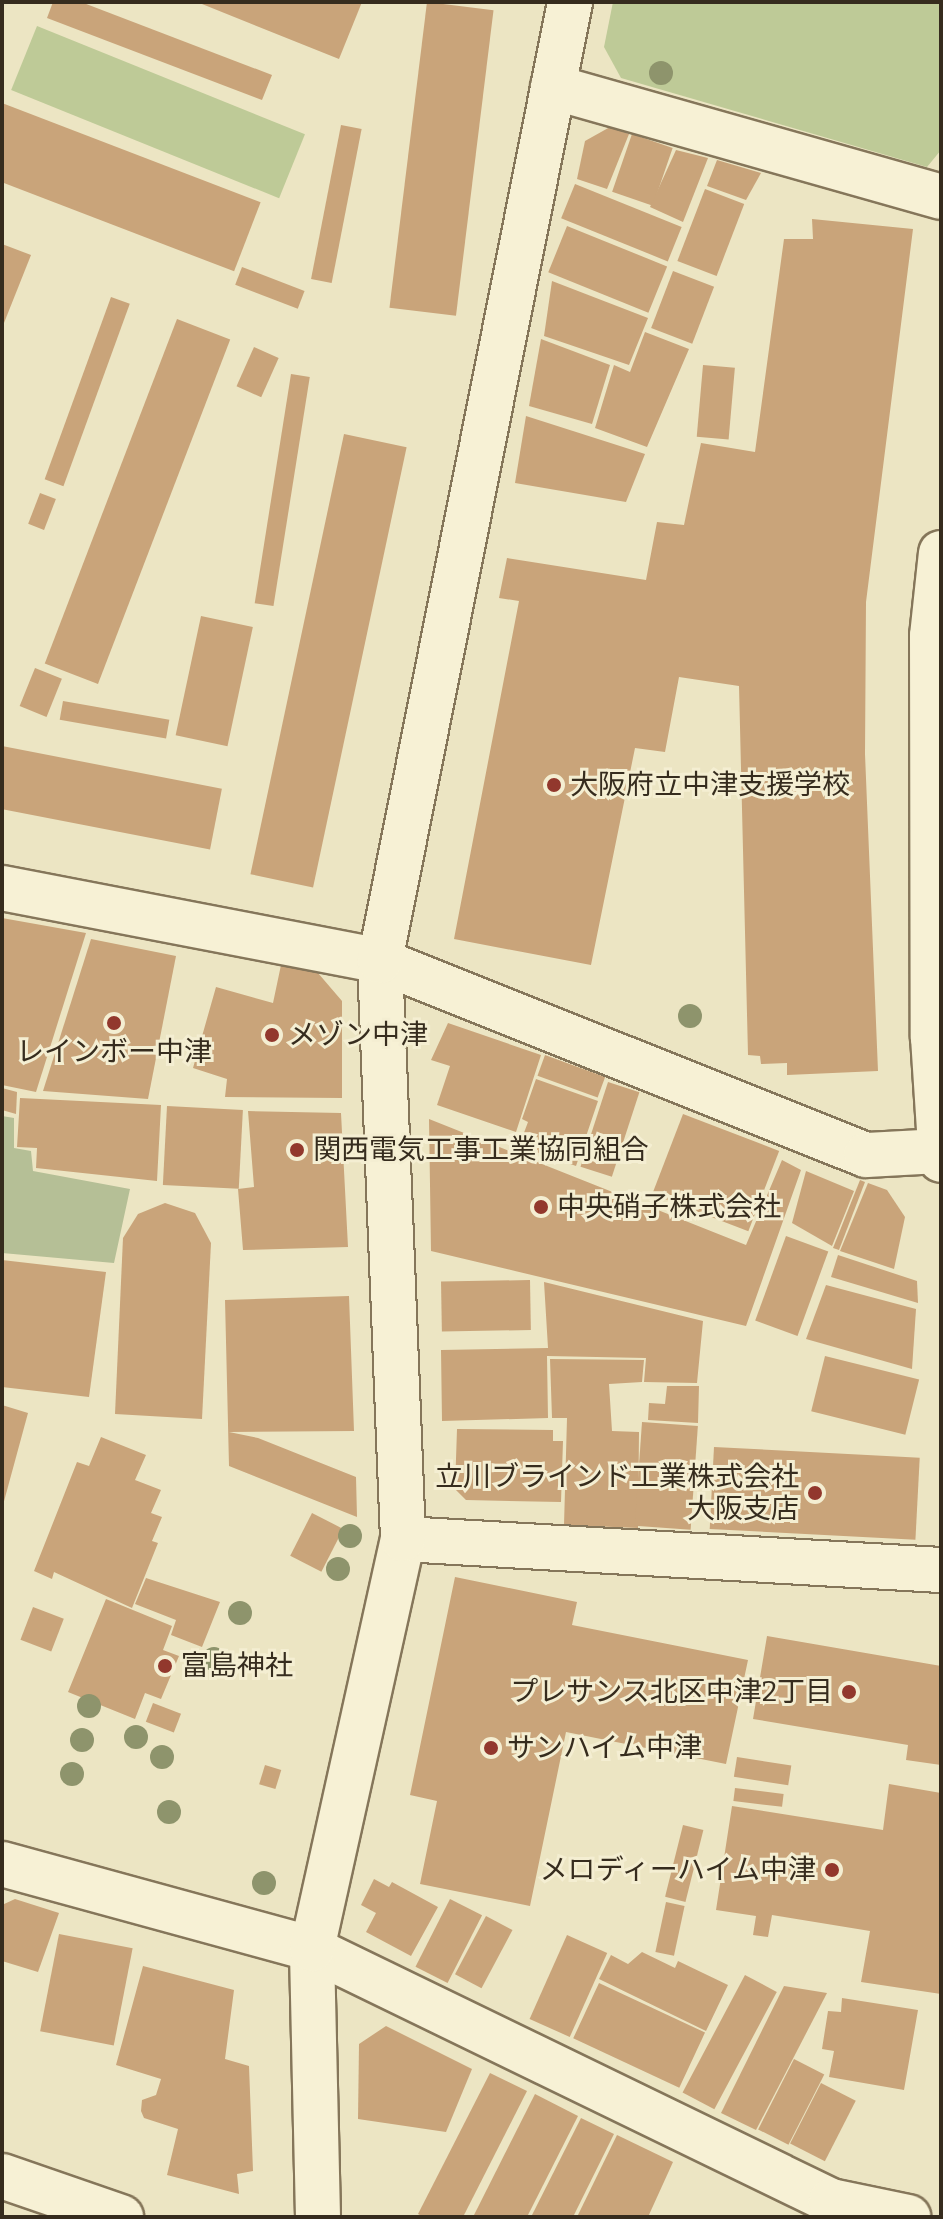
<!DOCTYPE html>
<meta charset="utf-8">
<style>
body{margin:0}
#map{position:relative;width:943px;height:2219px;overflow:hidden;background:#ece5c3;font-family:Bitter,"Noto Sans JP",serif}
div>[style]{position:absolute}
.green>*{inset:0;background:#beca97;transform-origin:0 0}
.cemetery>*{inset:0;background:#b5bf96}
.building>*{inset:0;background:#c9a47a;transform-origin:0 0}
.roads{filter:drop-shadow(2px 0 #85765a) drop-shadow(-2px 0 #85765a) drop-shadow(0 2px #85765a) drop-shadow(0 -2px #85765a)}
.minor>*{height:44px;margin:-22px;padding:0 22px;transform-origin:22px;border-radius:22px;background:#f7f1d5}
.trees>*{width:24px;height:24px;margin:-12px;border-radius:50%;background:#8e946c}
.dots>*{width:22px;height:22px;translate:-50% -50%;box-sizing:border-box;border:4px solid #f4eed2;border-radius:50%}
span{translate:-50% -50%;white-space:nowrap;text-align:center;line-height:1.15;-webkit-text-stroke:6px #f4eed2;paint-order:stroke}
.poi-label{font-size:28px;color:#362c1e}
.left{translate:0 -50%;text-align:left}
.right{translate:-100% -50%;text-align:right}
.frame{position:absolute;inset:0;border:4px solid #362c1e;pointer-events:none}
</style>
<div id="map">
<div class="green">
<i style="clip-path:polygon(613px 2px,941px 2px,941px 150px,927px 167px,621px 78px,604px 47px)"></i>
<i style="left:37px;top:26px;width:289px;height:69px;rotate:22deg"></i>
</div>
<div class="cemetery">
<i style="clip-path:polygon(2px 1116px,14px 1118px,14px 1148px,31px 1151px,33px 1171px,130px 1189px,114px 1263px,2px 1253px)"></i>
</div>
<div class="building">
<i style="clip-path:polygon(53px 2px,81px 2px,272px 75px,262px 100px,47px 18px)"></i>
<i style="clip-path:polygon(197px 2px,362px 2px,339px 59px)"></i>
<i style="left:427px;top:2px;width:67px;height:308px;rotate:7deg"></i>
<i style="left:2px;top:103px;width:277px;height:74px;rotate:21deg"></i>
<i style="left:341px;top:125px;width:21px;height:157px;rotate:11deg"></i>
<i style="clip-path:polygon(610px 127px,629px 134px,607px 189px,577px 179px,585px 141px)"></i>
<i style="left:632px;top:134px;width:43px;height:61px;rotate:19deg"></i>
<i style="clip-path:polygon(676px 150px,708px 158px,683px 222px,650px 207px)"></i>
<i style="clip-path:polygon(717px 160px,761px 173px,746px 200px,707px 186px)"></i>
<i style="left:575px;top:184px;width:115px;height:37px;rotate:22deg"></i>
<i style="left:705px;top:189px;width:42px;height:77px;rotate:21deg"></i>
<i style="clip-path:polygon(812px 219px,913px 229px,866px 602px,865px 754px,878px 1071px,787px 1075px,787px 1063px,761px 1064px,760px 1056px,748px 1055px,739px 686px,679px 677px,665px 752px,635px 748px,591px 965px,454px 939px,519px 601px,499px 598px,507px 558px,646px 580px,657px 522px,684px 525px,701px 443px,755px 452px,784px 239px,813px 239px)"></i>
<i style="left:567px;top:226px;width:108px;height:50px;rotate:22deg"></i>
<i style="clip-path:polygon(2px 244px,31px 255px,2px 328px)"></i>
<i style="left:242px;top:267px;width:67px;height:19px;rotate:21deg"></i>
<i style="left:673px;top:271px;width:44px;height:61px;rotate:21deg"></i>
<i style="clip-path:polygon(552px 281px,648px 318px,629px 365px,544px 336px)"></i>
<i style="left:111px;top:297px;width:20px;height:194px;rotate:20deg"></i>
<i style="left:177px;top:319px;width:57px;height:369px;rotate:21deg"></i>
<i style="clip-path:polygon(645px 332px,689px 349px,647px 447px,595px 428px,614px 365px,630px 372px)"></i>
<i style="clip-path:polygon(541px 339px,610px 365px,592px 424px,529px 406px)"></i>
<i style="left:254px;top:347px;width:27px;height:43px;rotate:24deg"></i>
<i style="left:703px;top:365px;width:32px;height:72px;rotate:5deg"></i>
<i style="left:291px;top:374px;width:19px;height:232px;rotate:9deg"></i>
<i style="clip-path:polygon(526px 416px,645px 454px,626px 502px,515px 483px)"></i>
<i style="left:344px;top:434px;width:64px;height:450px;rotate:12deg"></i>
<i style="left:40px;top:493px;width:17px;height:33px;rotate:21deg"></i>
<i style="left:201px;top:616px;width:53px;height:122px;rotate:12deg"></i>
<i style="left:35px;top:668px;width:29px;height:41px;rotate:22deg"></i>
<i style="left:63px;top:701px;width:108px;height:19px;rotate:10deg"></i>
<i style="left:2px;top:746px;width:224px;height:62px;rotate:11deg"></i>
<i style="clip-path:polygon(2px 918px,86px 933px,36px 1092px,2px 1085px)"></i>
<i style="clip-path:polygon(91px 939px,176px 956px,148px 1099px,43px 1091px)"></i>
<i style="clip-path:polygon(281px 965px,318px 973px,342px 1001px,342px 1098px,225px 1097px,227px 1079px,193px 1068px,216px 987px,273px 1003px)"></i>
<i style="clip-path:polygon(448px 1023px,541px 1055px,516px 1132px,437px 1105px,450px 1066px,431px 1060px)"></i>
<i style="left:545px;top:1055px;width:64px;height:22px;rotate:20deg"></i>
<i style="clip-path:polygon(536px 1079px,598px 1101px,576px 1166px,519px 1146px,528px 1122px,522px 1119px)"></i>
<i style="left:608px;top:1082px;width:33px;height:89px;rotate:18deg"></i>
<i style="clip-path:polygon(2px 1088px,17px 1092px,16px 1114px,2px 1110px)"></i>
<i style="clip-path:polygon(20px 1098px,161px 1105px,157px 1181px,36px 1168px,37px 1148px,17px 1147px)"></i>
<i style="left:167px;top:1106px;width:76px;height:79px;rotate:3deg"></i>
<i style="clip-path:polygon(248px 1111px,341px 1113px,348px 1247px,243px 1250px,238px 1189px,254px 1187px)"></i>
<i style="left:683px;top:1114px;width:103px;height:86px;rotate:21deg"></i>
<i style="clip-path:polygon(429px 1119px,746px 1245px,782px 1160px,801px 1170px,746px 1326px,431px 1251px)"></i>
<i style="clip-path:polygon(806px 1171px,854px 1191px,832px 1246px,792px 1223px)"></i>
<i style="clip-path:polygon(860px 1180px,865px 1182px,839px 1250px,833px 1248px)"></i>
<i style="clip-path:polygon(868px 1183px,887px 1190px,905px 1217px,894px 1269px,840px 1251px)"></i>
<i style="clip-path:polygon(165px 1203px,195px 1213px,211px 1243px,202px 1419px,115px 1414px,123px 1238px,138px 1214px)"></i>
<i style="left:786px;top:1236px;width:45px;height:90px;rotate:20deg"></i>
<i style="clip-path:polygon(838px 1255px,917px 1281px,918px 1303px,831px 1277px)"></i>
<i style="clip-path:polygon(2px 1260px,106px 1272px,89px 1397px,2px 1387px)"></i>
<i style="left:530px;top:1280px;width:50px;height:89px;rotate:89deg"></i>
<i style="clip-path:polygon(544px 1282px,703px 1321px,697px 1383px,644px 1382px,646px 1358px,547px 1356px,548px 1418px,442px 1421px,441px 1350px,548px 1348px)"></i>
<i style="clip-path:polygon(826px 1285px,916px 1309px,912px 1369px,806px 1339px)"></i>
<i style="clip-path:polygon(349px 1296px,354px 1431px,229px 1432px,258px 1438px,356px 1477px,357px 1517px,229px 1466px,225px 1300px)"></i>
<i style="left:825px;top:1356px;width:97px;height:57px;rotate:14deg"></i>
<i style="clip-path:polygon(550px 1359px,644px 1360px,642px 1382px,609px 1384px,612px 1431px,639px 1432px,638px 1528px,564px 1525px,567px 1418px,552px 1418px)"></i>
<i style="clip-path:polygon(667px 1386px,699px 1386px,698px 1423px,648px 1420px,649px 1403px,665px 1404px)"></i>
<i style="clip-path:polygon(2px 1405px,28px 1413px,3px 1505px,2px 1504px)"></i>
<i style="left:642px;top:1422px;width:56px;height:104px;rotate:4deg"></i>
<i style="clip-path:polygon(457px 1429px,553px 1430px,553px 1441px,563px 1441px,561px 1502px,466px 1500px,455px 1489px)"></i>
<i style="clip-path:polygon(101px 1437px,146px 1455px,135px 1480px,161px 1490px,151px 1513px,162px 1517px,152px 1541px,158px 1543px,132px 1608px,54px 1572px,52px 1579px,34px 1571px,77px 1462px,89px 1466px)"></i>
<i style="left:714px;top:1447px;width:206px;height:82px;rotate:3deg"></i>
<i style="left:312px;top:1513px;width:35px;height:48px;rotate:27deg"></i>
<i style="clip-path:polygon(455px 1577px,577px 1602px,572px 1625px,748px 1660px,726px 1764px,566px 1732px,530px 1906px,420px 1884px,437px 1801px,410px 1795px)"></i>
<i style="clip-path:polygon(146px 1578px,220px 1602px,202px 1647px,171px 1635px,176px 1620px,135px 1604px)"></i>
<i style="clip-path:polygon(106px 1599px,172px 1626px,163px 1650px,179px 1656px,161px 1699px,145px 1693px,135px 1719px,68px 1692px)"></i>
<i style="left:33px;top:1607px;width:33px;height:35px;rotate:21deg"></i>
<i style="clip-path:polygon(767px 1636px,941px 1666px,941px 1765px,906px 1760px,908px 1745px,753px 1719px)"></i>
<i style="left:153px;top:1703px;width:30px;height:20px;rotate:21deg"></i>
<i style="left:737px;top:1757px;width:55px;height:20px;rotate:9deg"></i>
<i style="left:265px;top:1765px;width:17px;height:20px;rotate:17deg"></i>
<i style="clip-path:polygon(889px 1784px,941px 1793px,941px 1994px,861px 1982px,870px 1931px,772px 1915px,768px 1937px,753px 1935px,756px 1916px,716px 1910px,732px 1806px,883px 1830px)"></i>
<i style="left:735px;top:1788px;width:49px;height:13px;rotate:7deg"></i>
<i style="left:683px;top:1825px;width:21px;height:74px;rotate:14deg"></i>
<i style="clip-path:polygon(374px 1879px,389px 1887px,392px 1882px,438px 1907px,411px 1956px,366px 1932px,376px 1913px,361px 1905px)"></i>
<i style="clip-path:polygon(15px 1899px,59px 1913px,38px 1972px,2px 1961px,2px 1905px)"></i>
<i style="left:450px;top:1899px;width:36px;height:76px;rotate:27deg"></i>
<i style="left:666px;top:1902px;width:19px;height:51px;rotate:12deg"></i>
<i style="left:486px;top:1916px;width:30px;height:66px;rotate:28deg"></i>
<i style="left:59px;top:1934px;width:75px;height:99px;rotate:11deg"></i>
<i style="left:567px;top:1935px;width:44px;height:92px;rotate:24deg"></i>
<i style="clip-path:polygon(642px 1952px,675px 1968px,678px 1961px,728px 1985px,706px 2031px,599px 1979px,611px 1955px,628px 1964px)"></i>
<i style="clip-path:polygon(143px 1966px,234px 1990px,225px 2059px,249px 2066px,253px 2171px,237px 2174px,239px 2194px,167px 2175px,178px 2129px,144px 2118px,141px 2111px,142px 2100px,156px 2095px,161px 2079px,116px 2065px)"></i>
<i style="left:745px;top:1975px;width:36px;height:133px;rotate:28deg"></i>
<i style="left:599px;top:1983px;width:117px;height:61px;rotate:25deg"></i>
<i style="clip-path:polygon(784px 1986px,827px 1993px,756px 2130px,721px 2113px)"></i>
<i style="clip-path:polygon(842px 1998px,918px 2010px,904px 2090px,829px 2077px,834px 2051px,822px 2049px,828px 2011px,841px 2012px)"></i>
<i style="clip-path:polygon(386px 2026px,472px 2069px,446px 2132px,358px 2119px,359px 2044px)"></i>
<i style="left:794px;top:2059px;width:34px;height:79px;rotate:27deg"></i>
<i style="clip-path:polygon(490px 2073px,527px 2091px,463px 2217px,424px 2217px,418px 2214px)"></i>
<i style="left:821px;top:2083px;width:39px;height:68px;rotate:27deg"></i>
<i style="clip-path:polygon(535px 2094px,578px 2116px,527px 2217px,473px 2217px)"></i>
<i style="clip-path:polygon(581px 2118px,614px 2134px,573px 2217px,531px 2217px)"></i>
<i style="clip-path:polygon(617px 2135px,673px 2162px,648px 2217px,577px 2217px)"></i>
</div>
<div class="roads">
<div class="minor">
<i style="left:553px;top:87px;width:403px;rotate:15.8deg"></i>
<i style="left:941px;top:553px;width:83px;rotate:96.2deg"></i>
<i style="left:932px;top:636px;width:401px;rotate:89.9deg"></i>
<i style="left:933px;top:1037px;width:123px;rotate:86.3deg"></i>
<i style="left:2px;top:888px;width:385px;rotate:10.9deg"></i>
<i style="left:380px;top:961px;width:523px;rotate:21.76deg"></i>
<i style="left:866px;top:1155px;width:74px;rotate:-3.1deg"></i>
<i style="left:403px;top:1539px;width:539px;rotate:3.3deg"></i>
<i style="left:2px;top:1864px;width:321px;rotate:15.3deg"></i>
<i style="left:312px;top:1949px;width:577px;rotate:25.9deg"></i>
<i style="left:831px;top:2201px;width:79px;rotate:11.7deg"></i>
<i style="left:2px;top:2176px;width:126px;rotate:19deg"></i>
<i style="left:318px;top:2217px;width:268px;rotate:-91.3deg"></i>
<i style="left:312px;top:1949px;width:420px;rotate:-77.5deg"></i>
<i style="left:403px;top:1539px;width:578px;rotate:-92.28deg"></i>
<i style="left:380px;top:961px;width:978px;rotate:-78.79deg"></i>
</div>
</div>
<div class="trees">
<i style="left:661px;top:73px"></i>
<i style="left:690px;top:1016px"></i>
<i style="left:350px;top:1536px"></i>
<i style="left:338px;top:1569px"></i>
<i style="left:240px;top:1613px"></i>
<i style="left:214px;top:1659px"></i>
<i style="left:89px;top:1706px"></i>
<i style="left:136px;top:1737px"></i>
<i style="left:82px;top:1740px"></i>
<i style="left:162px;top:1757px"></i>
<i style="left:72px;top:1774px"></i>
<i style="left:169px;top:1812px"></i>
<i style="left:264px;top:1883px"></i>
</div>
<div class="dots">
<i style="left:554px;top:785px;background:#92382d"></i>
<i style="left:114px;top:1023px;background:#92382d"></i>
<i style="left:272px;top:1035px;background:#92382d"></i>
<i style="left:297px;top:1150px;background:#92382d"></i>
<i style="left:541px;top:1207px;background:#92382d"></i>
<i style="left:815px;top:1493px;background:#92382d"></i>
<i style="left:165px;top:1666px;background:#92382d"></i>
<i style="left:849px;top:1692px;background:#92382d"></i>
<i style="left:491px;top:1748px;background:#92382d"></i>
<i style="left:832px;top:1870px;background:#92382d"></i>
</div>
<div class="poi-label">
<span class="left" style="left:570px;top:785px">大阪府立中津支援学校</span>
<span class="left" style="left:288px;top:1035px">メゾン中津</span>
<span style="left:114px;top:1052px">レインボー中津</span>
<span class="left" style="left:313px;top:1150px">関西電気工事工業協同組合</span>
<span class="left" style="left:557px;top:1207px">中央硝子株式会社</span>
<span class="right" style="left:799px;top:1493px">立川ブラインド工業株式会社<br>大阪支店</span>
<span class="left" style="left:181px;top:1666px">富島神社</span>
<span class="right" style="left:833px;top:1692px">プレサンス北区中津2丁目</span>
<span class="left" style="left:507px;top:1748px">サンハイム中津</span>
<span class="right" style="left:816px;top:1870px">メロディーハイム中津</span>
</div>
<div class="frame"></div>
</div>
